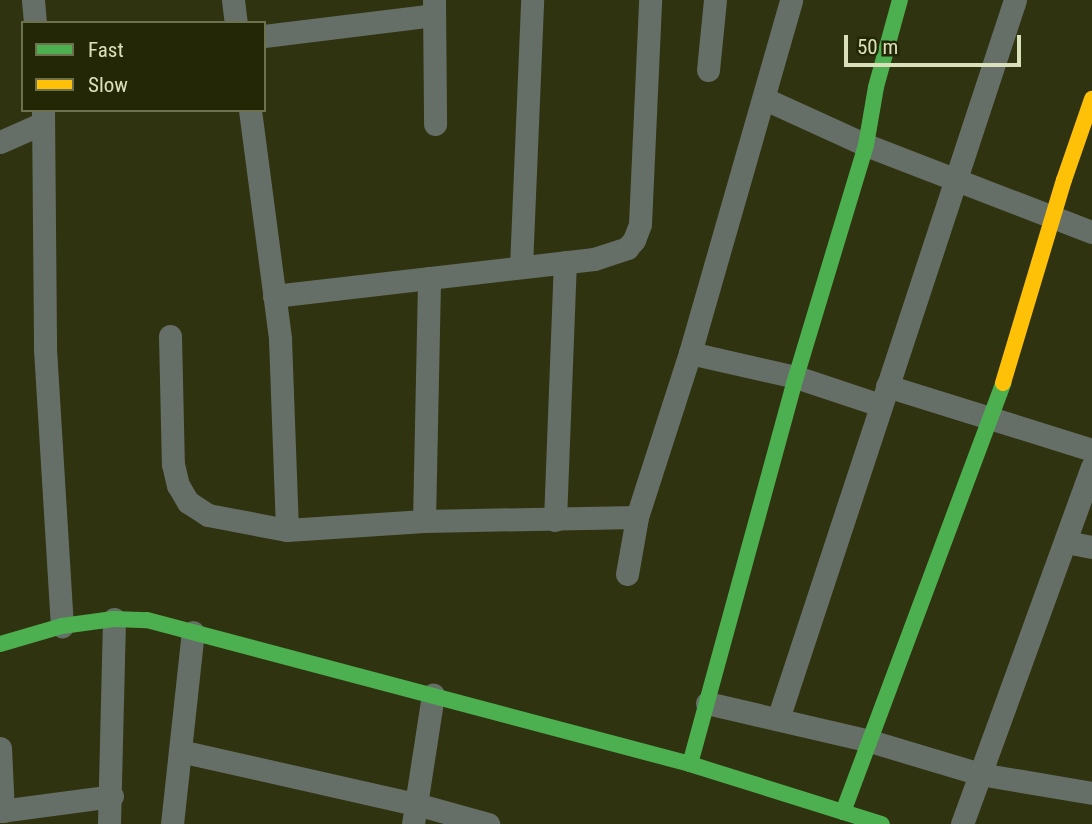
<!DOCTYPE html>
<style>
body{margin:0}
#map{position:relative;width:1092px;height:824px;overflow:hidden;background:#2f330f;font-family:"Roboto Condensed",sans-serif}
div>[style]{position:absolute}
.street>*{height:23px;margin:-11.5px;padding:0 11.5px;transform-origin:11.5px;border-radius:11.5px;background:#656f67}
.fast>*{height:16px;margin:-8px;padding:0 8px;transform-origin:8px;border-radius:8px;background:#4caf50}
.slow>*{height:16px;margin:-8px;padding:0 8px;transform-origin:8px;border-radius:8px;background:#ffc107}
span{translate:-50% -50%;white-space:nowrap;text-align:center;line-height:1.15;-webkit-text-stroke:7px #232706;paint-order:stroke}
.legend{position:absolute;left:21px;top:21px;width:245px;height:91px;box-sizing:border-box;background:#232706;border:2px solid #6c714e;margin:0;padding:9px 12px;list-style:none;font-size:21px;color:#dae1ba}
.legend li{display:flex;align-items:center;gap:14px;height:35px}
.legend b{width:35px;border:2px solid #6c714e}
.scale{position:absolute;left:844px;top:35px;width:177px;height:32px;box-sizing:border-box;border:4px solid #dae1ba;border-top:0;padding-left:9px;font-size:21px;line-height:24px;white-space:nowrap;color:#dae1ba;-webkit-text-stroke:5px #232706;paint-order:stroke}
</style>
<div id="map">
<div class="street">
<i style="left:33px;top:0;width:23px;rotate:85deg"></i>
<i style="left:233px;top:0;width:23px;rotate:83deg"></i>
<i style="left:434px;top:0;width:124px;rotate:89.5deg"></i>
<i style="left:264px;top:36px;width:171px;rotate:-7deg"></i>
<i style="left:708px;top:70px;width:70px;rotate:-84.3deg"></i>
<i style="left:765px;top:99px;width:111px;rotate:24.5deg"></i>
<i style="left:866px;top:145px;width:242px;rotate:21.1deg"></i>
<i style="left:43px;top:110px;width:239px;rotate:89.5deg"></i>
<i style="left:45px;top:349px;width:278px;rotate:86.5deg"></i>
<i style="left:250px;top:110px;width:231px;rotate:82.5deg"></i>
<i style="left:280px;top:339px;width:191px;rotate:87.9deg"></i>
<i style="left:0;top:142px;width:47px;rotate:-23.8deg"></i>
<i style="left:521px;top:267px;width:267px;rotate:-87.6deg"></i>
<i style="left:274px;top:296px;width:322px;rotate:-6.6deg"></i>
<i style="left:594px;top:259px;width:35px;rotate:-18deg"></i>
<i style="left:627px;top:248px;width:11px;rotate:-49deg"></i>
<i style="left:634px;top:240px;width:17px;rotate:-69deg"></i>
<i style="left:640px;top:224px;width:224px;rotate:-87.4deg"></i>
<i style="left:170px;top:336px;width:128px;rotate:88.7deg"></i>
<i style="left:173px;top:464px;width:22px;rotate:77deg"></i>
<i style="left:178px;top:485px;width:20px;rotate:60deg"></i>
<i style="left:188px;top:502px;width:24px;rotate:33deg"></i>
<i style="left:208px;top:515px;width:80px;rotate:10.8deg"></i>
<i style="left:287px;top:530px;width:137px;rotate:-3.8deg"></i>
<i style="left:424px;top:521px;width:213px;rotate:-1.1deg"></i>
<i style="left:690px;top:353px;width:109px;rotate:12.8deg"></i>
<i style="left:796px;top:377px;width:89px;rotate:18.4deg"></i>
<i style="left:887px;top:386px;width:215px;rotate:17.3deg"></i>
<i style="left:555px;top:520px;width:258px;rotate:-87.8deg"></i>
<i style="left:424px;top:521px;width:243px;rotate:-88.8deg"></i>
<i style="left:1066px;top:542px;width:26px;rotate:11deg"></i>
<i style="left:627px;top:574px;width:58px;rotate:-80deg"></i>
<i style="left:637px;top:517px;width:172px;rotate:-72.1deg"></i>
<i style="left:690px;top:353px;width:367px;rotate:-74deg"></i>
<i style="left:707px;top:703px;width:167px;rotate:13.1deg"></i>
<i style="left:870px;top:741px;width:115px;rotate:16.7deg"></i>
<i style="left:980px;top:774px;width:114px;rotate:9.6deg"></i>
<i style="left:778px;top:719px;width:757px;rotate:-71.76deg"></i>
<i style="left:0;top:748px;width:63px;rotate:87.3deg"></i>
<i style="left:180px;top:751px;width:242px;rotate:12.7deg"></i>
<i style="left:416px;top:804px;width:75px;rotate:15.5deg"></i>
<i style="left:0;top:811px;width:113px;rotate:-7.6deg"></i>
<i style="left:109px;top:824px;width:205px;rotate:-88.6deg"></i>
<i style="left:172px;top:824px;width:193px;rotate:-83.8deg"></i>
<i style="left:413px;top:824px;width:131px;rotate:-81.2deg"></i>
<i style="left:962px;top:824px;width:380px;rotate:-70deg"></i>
</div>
<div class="fast">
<i style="left:0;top:644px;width:65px;rotate:-16.2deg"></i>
<i style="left:62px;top:626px;width:52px;rotate:-7.7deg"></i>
<i style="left:114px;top:619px;width:33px;rotate:2deg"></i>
<i style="left:147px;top:620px;width:562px;rotate:14.85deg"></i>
<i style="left:690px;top:764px;width:201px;rotate:17.4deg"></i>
<i style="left:690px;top:764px;width:401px;rotate:-74.7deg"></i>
<i style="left:796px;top:377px;width:242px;rotate:-73.2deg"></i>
<i style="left:866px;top:145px;width:59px;rotate:-80.2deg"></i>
<i style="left:876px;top:87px;width:90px;rotate:-74.6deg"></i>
<i style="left:843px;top:812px;width:458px;rotate:-69.5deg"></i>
</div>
<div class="slow">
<i style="left:1003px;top:383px;width:212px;rotate:-73.3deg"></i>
<i style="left:1064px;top:180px;width:86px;rotate:-70.9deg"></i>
</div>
<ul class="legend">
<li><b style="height:9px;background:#4caf50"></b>Fast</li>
<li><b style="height:9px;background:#ffc107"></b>Slow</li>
</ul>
<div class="scale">50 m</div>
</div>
